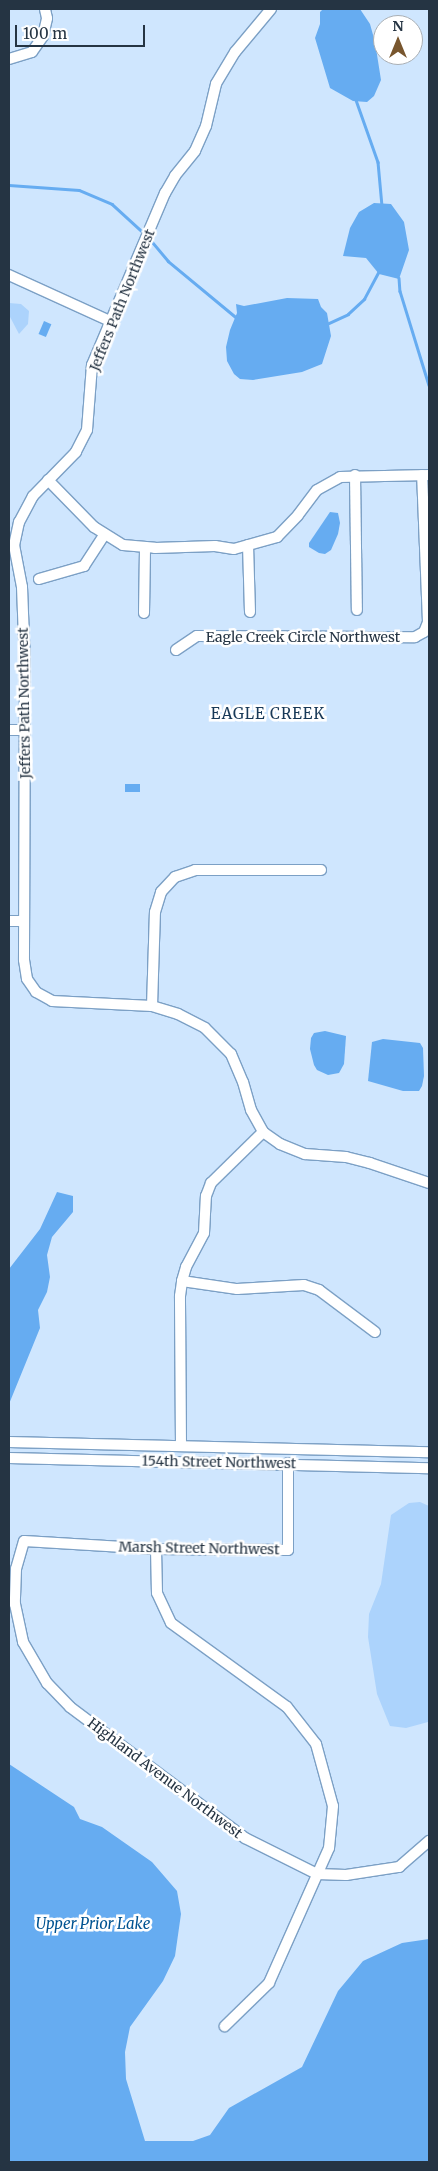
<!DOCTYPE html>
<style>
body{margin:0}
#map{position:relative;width:438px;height:2171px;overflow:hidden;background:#cfe6fe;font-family:Merriweather,serif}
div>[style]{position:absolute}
.green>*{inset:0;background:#acd3fc}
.water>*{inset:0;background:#66acf1;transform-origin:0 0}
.stream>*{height:2.5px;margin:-1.25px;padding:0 1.25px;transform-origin:1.25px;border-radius:1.25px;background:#66acf1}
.roads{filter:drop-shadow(1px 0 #7ca0c5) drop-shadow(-1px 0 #7ca0c5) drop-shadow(0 1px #7ca0c5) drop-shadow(0 -1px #7ca0c5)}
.minor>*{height:10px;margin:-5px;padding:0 5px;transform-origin:5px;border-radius:5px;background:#fff}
span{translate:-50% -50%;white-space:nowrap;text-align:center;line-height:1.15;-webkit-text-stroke:5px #fff;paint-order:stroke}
.street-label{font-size:14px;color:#253443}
.neighbourhood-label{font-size:15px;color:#183958;letter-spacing:1px}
.water-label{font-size:15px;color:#005391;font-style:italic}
.frame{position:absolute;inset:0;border:10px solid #253443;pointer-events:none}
.north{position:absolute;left:373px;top:15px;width:50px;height:50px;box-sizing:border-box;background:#fff;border:1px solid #a8aeb4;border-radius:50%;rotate:0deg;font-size:14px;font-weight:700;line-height:20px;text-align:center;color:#253443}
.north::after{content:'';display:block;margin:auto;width:18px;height:22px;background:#78562e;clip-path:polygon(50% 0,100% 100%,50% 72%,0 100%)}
.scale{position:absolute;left:15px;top:25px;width:130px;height:22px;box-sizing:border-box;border:2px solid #253443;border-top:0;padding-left:6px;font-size:15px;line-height:18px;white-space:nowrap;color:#253443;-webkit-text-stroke:4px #fff;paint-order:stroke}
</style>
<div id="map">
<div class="green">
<i style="clip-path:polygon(9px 303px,21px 304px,29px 311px,28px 324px,19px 334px,9px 315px)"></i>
<i style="clip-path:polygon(420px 1502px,429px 1506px,429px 1719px,428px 1722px,406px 1728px,390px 1726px,377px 1694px,368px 1637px,369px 1614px,381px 1584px,391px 1515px,409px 1503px)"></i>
</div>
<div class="water">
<i style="clip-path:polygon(323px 9px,360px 9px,370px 24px,375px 42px,381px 80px,374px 96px,367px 102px,353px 101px,330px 88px,315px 38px,320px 24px,320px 12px)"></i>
<i style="clip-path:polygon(374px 203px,391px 204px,404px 222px,409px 250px,399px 279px,379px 274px,366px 258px,343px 256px,350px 228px,359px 212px)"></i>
<i style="clip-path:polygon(287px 298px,318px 299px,321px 307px,327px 313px,331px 336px,322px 364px,302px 372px,253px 380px,240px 379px,234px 374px,227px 361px,226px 347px,230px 330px,237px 313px,236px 304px,244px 306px)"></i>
<i style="left:44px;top:321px;width:8px;height:14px;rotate:23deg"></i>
<i style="clip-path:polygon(330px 512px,338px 513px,340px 523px,338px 534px,331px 550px,325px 554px,319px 553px,309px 547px,309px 543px)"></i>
<i style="left:125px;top:784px;width:15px;height:8px"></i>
<i style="clip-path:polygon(325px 1031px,346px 1036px,344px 1064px,339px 1073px,328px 1075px,317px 1070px,314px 1065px,310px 1049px,311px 1038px,314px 1033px)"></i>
<i style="clip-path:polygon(383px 1039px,420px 1043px,423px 1048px,424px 1076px,422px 1086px,419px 1091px,403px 1091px,368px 1081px,372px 1042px)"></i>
<i style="clip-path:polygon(57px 1192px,73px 1196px,73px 1212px,52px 1237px,47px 1255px,50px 1277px,47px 1292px,38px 1310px,40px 1328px,9px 1404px,9px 1269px,40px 1229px)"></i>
<i style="clip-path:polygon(9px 1764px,74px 1807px,80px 1819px,102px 1827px,152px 1862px,177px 1891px,181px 1914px,175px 1956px,163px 1981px,130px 2027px,125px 2052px,126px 2079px,145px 2141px,193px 2141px,210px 2135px,229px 2108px,302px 2067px,338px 1991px,363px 1961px,402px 1943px,429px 1939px,429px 2162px,9px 2162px)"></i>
</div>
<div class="stream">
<i style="left:356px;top:100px;width:66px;rotate:70.5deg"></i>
<i style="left:378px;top:162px;width:44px;rotate:84.8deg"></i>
<i style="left:9px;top:185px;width:70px;rotate:4.1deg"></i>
<i style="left:79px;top:190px;width:36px;rotate:23deg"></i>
<i style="left:112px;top:204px;width:45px;rotate:42.3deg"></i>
<i style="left:149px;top:238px;width:30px;rotate:50deg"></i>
<i style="left:168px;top:261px;width:89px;rotate:39.6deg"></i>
<i style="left:399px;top:278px;width:13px;rotate:86deg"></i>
<i style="left:400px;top:291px;width:98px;rotate:72.9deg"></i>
<i style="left:327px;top:324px;width:23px;rotate:-25deg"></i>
<i style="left:348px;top:314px;width:22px;rotate:-43deg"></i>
<i style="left:364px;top:299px;width:32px;rotate:-62deg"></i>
</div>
<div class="roads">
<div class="minor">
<i style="left:271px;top:9px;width:56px;rotate:129.9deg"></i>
<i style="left:235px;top:52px;width:37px;rotate:121deg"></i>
<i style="left:216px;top:84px;width:43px;rotate:103.4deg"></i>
<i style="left:206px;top:126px;width:27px;rotate:114deg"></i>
<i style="left:195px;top:151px;width:32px;rotate:129deg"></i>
<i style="left:175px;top:176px;width:20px;rotate:120deg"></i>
<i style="left:165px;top:193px;width:187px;rotate:113deg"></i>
<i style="left:92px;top:365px;width:65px;rotate:94.4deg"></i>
<i style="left:87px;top:430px;width:25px;rotate:117deg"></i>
<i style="left:76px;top:452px;width:62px;rotate:134.3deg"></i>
<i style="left:33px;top:496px;width:30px;rotate:118deg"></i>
<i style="left:19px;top:522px;width:24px;rotate:102deg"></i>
<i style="left:14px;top:545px;width:43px;rotate:79.2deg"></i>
<i style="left:22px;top:587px;width:78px;rotate:87.8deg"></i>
<i style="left:25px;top:665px;width:295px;rotate:90.2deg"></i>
<i style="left:24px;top:960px;width:19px;rotate:81deg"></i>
<i style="left:27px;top:979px;width:16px;rotate:55deg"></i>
<i style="left:36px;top:992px;width:18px;rotate:29deg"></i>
<i style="left:52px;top:1001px;width:100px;rotate:2.9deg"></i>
<i style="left:152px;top:1006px;width:27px;rotate:17deg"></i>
<i style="left:178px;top:1014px;width:30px;rotate:27deg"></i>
<i style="left:205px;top:1028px;width:37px;rotate:45deg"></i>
<i style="left:231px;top:1054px;width:30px;rotate:67deg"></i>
<i style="left:243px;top:1082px;width:29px;rotate:74deg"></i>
<i style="left:251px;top:1110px;width:25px;rotate:61deg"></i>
<i style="left:263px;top:1132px;width:21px;rotate:35deg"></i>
<i style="left:280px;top:1144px;width:27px;rotate:22deg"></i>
<i style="left:305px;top:1154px;width:41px;rotate:4.2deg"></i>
<i style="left:346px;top:1157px;width:25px;rotate:14deg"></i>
<i style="left:370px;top:1163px;width:62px;rotate:18.7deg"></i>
<i style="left:9px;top:59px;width:24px;rotate:-17deg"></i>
<i style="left:32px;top:52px;width:19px;rotate:-55deg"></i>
<i style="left:43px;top:36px;width:18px;rotate:-77deg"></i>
<i style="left:47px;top:18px;width:9px;rotate:-103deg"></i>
<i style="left:9px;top:275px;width:113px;rotate:24.5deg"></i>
<i style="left:355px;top:475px;width:135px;rotate:89.2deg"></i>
<i style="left:48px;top:480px;width:66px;rotate:45.6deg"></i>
<i style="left:94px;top:527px;width:34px;rotate:32deg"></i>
<i style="left:123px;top:545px;width:32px;rotate:5deg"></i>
<i style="left:155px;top:548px;width:60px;rotate:-1.9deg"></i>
<i style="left:215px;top:546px;width:19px;rotate:9deg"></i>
<i style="left:234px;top:549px;width:45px;rotate:-15.6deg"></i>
<i style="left:277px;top:537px;width:30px;rotate:-46deg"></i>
<i style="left:298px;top:515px;width:31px;rotate:-53deg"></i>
<i style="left:317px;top:490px;width:26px;rotate:-29deg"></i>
<i style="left:340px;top:477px;width:89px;rotate:-1.3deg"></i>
<i style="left:248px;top:545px;width:67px;rotate:88.3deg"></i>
<i style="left:39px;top:579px;width:47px;rotate:-16.1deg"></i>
<i style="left:84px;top:566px;width:37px;rotate:-57deg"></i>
<i style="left:144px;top:613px;width:66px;rotate:-89.1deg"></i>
<i style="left:176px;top:650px;width:25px;rotate:-34deg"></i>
<i style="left:197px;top:636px;width:218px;rotate:0.3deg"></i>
<i style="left:415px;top:637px;width:10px;rotate:-29deg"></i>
<i style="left:424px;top:632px;width:11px;rotate:-68deg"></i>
<i style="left:428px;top:622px;width:147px;rotate:-92.3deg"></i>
<i style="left:9px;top:730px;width:16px"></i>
<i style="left:9px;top:921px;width:15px"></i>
<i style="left:152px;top:1006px;width:94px;rotate:-88.2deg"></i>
<i style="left:155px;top:912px;width:21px;rotate:-73deg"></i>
<i style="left:161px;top:892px;width:21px;rotate:-47deg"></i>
<i style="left:175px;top:877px;width:21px;rotate:-19deg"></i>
<i style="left:195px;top:870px;width:126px"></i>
<i style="left:182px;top:1281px;width:56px;rotate:8.3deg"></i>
<i style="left:237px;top:1289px;width:67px;rotate:-3.4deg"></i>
<i style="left:304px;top:1285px;width:16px;rotate:18deg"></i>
<i style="left:319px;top:1290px;width:70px;rotate:36.9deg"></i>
<i style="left:9px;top:1442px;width:420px;rotate:1.4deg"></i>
<i style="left:181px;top:1445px;width:149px;rotate:-90.4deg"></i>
<i style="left:180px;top:1296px;width:15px;rotate:-82deg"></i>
<i style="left:182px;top:1281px;width:15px;rotate:-74deg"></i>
<i style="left:186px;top:1267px;width:38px;rotate:-62deg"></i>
<i style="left:204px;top:1233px;width:37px;rotate:-87deg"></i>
<i style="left:206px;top:1196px;width:14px;rotate:-69deg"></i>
<i style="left:211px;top:1183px;width:73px;rotate:-44.4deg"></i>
<i style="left:9px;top:1458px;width:420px;rotate:1.4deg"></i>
<i style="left:288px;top:1463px;width:87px;rotate:90deg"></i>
<i style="left:288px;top:1550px;width:132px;rotate:-179.6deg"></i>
<i style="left:156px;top:1549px;width:132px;rotate:-176.5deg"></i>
<i style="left:24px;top:1541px;width:29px;rotate:106deg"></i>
<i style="left:16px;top:1569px;width:35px;rotate:92deg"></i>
<i style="left:15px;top:1604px;width:39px;rotate:78deg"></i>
<i style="left:23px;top:1642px;width:48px;rotate:59.7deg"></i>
<i style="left:47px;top:1683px;width:33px;rotate:46deg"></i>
<i style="left:70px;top:1707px;width:219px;rotate:36.8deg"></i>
<i style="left:245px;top:1838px;width:80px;rotate:26.6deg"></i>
<i style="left:317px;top:1874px;width:29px;rotate:2deg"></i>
<i style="left:346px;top:1875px;width:54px;rotate:-8.6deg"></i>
<i style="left:399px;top:1867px;width:40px;rotate:-41deg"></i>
<i style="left:156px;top:1549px;width:44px;rotate:88.7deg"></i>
<i style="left:157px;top:1593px;width:33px;rotate:65deg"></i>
<i style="left:171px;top:1623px;width:143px;rotate:35.9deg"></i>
<i style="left:287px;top:1707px;width:47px;rotate:51.9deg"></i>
<i style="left:316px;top:1744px;width:64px;rotate:74.7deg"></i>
<i style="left:333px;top:1806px;width:42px;rotate:95.4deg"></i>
<i style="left:329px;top:1848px;width:148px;rotate:114deg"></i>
<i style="left:269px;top:1983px;width:62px;rotate:135.7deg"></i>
</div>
</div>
<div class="street-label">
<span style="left:122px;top:300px;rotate:-68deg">Jeffers Path Northwest</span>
<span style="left:303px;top:637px">Eagle Creek Circle Northwest</span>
<span style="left:24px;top:703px;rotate:-91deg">Jeffers Path Northwest</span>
<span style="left:219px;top:1462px;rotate:1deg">154th Street Northwest</span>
<span style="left:199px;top:1548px;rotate:1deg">Marsh Street Northwest</span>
<span style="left:165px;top:1778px;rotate:37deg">Highland Avenue Northwest</span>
</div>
<div class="neighbourhood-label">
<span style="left:268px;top:714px">EAGLE CREEK</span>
</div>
<div class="water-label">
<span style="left:93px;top:1924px">Upper Prior Lake</span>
</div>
<div class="frame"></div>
<div class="north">N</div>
<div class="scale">100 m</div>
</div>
